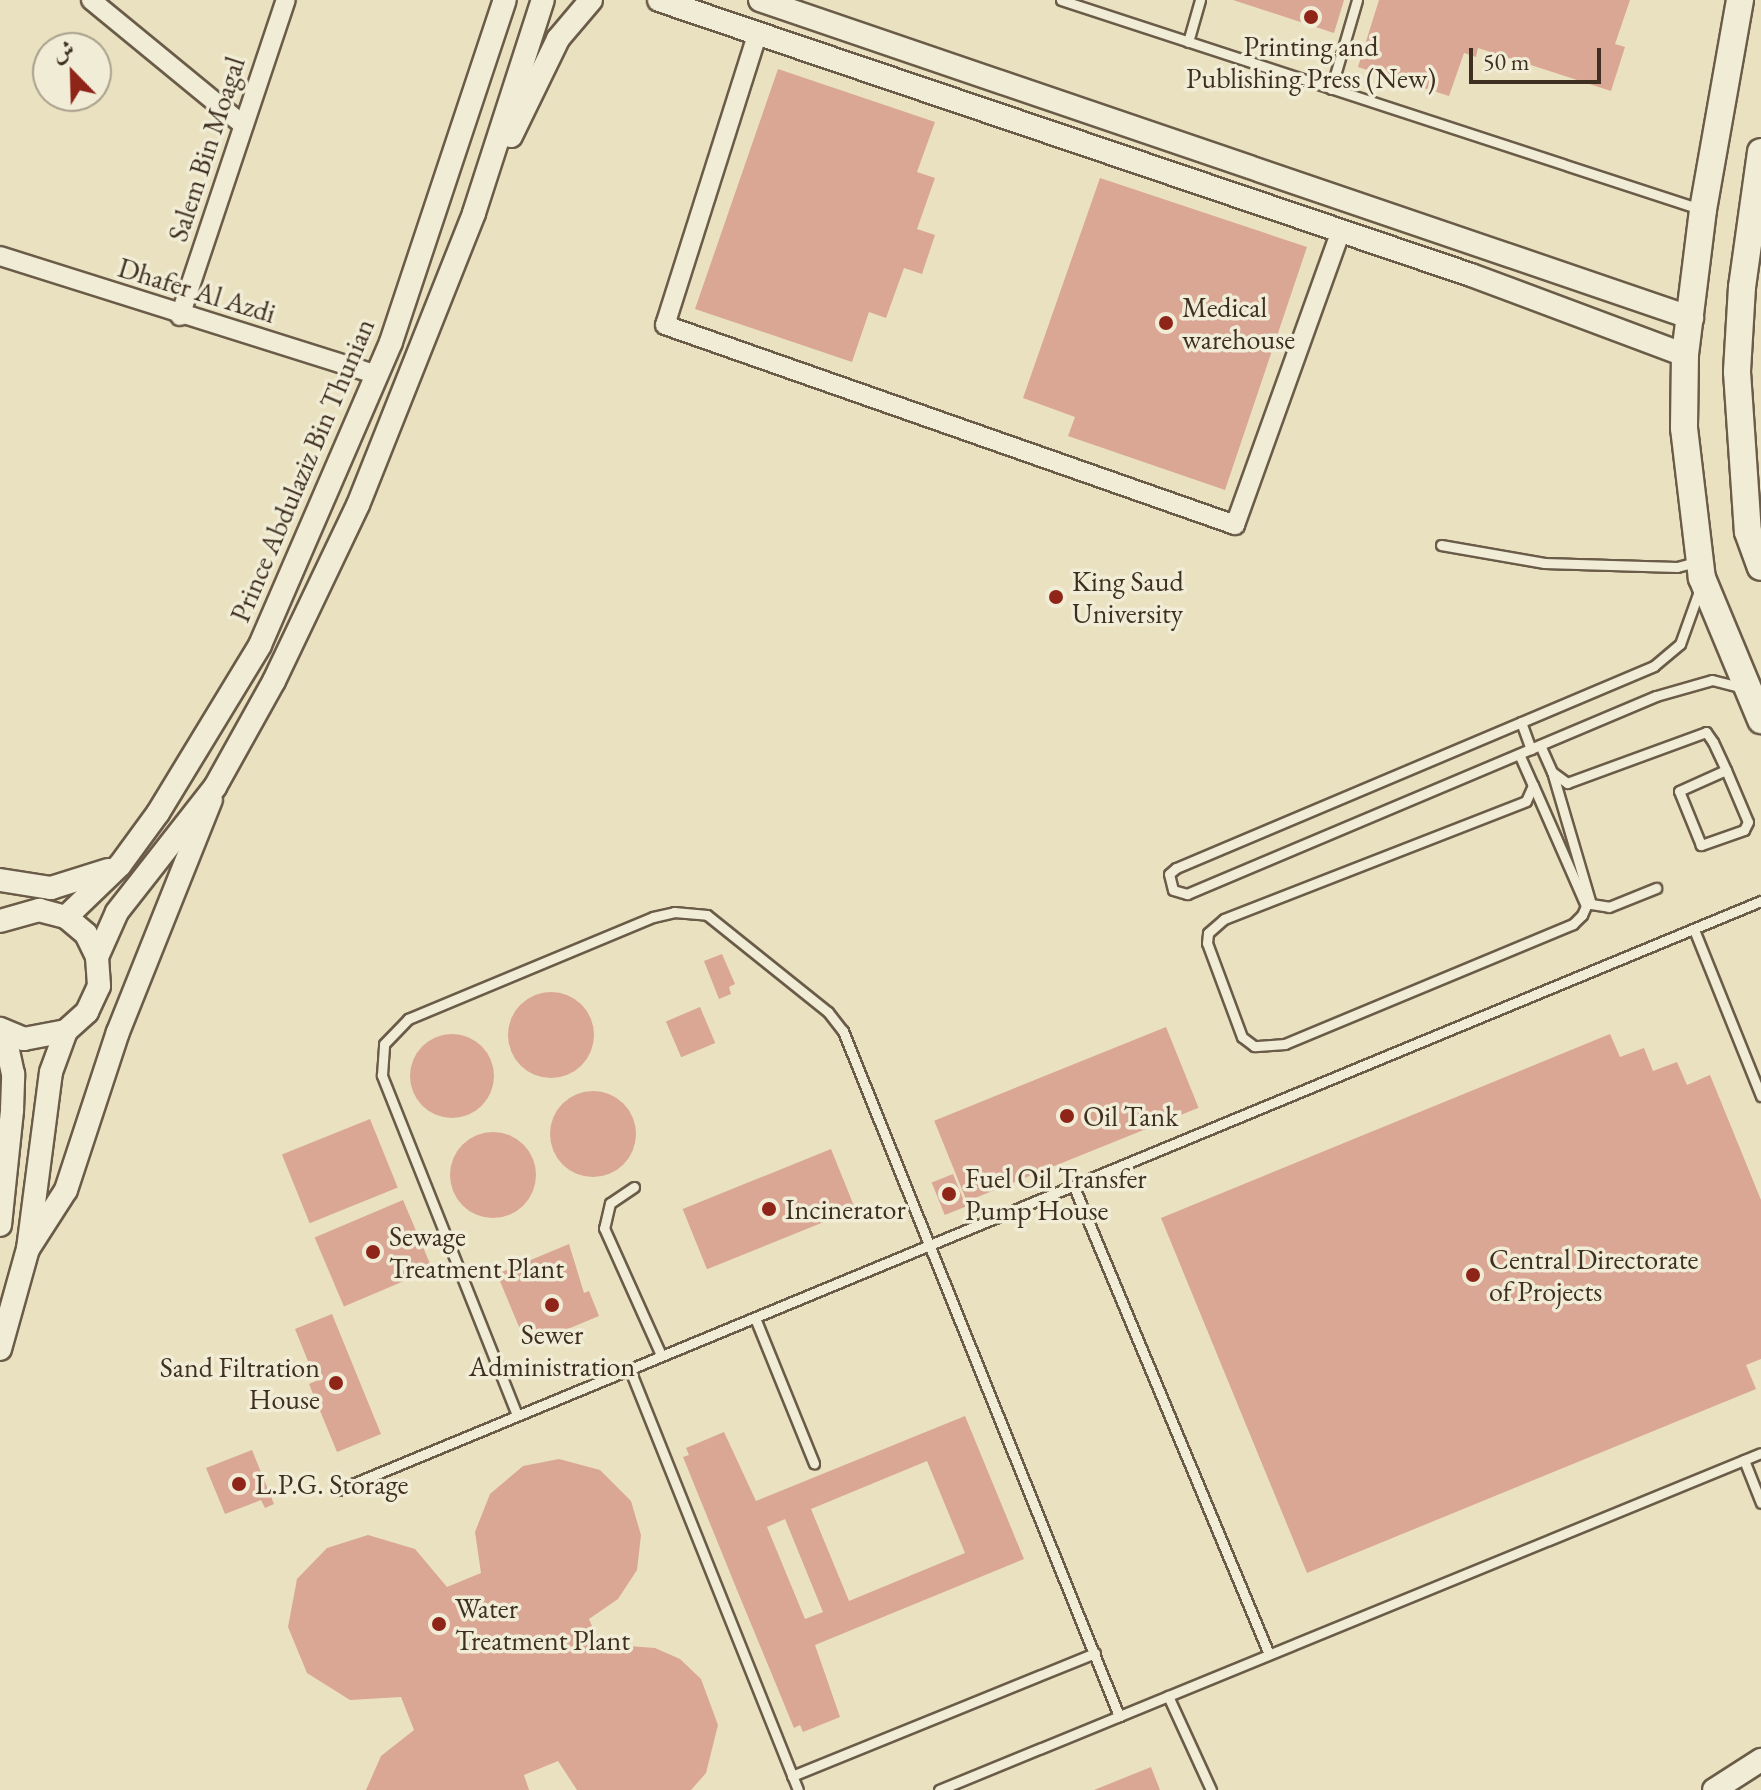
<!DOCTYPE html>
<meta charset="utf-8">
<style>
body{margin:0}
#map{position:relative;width:1761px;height:1790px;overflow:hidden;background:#eae1c0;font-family:"EB Garamond",Amiri,serif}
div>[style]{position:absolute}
.building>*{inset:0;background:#daa795;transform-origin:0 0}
.round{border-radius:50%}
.roads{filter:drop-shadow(2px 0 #6a5c48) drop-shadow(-2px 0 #6a5c48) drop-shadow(0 2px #6a5c48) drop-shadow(0 -2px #6a5c48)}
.service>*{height:9px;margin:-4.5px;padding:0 4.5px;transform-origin:4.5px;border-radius:4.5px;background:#f1ecd6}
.minor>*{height:18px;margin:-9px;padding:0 9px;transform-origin:9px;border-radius:9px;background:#f1ecd6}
.tertiary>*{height:22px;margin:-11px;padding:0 11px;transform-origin:11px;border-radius:11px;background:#f1ecd6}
.secondary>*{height:26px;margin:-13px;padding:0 13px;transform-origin:13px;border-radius:13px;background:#f1ecd6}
.dots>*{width:22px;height:22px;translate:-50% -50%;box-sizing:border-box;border:4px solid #f1ecd6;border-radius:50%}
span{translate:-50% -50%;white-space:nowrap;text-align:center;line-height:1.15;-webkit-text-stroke:7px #f1ecd6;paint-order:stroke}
.poi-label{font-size:28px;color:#3f2f20}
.left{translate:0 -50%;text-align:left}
.right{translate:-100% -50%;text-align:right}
.street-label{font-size:28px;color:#3f2f20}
.north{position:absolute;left:32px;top:32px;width:80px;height:80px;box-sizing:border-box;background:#f1ecd6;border:2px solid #aaa08d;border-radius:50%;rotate:337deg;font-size:22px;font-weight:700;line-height:32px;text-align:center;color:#3f2f20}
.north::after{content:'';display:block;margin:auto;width:28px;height:36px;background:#8f2418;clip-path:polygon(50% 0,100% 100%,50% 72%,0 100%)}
.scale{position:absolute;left:1469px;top:48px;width:132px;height:36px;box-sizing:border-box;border:4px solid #3f2f20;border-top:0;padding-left:10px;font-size:24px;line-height:28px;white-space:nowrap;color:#3f2f20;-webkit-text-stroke:6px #f1ecd6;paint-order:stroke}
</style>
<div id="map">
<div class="building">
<i style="clip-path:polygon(1233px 0,1344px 0,1334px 33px)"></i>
<i style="clip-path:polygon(1379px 0,1630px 0,1615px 44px,1625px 47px,1611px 91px,1478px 48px,1476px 57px,1464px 53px,1449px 96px,1358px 67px)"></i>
<i style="clip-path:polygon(778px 69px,935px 122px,917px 172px,935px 178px,917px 229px,935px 235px,922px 274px,904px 268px,886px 318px,869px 312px,852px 362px,695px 309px)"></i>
<i style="clip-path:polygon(1100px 178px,1307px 247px,1225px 490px,1068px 436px,1075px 417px,1023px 398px)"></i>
<i style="clip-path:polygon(722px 954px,735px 984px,729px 987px,731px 994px,719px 999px,704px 961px)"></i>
<i class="round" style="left:508px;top:992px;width:86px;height:86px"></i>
<i style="left:700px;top:1007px;width:39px;height:37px;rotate:67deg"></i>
<i style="left:1166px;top:1027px;width:87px;height:250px;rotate:68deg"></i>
<i class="round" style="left:410px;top:1034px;width:84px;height:84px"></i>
<i style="clip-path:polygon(1610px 1034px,1620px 1057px,1644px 1048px,1653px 1071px,1677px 1062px,1687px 1085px,1710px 1075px,1761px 1200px,1761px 1359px,1746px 1365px,1756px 1389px,1307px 1573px,1161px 1218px)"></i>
<i class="round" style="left:550px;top:1091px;width:86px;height:86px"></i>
<i style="left:370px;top:1119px;width:74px;height:95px;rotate:68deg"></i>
<i class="round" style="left:450px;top:1132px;width:86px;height:86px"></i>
<i style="left:831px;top:1149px;width:65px;height:160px;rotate:68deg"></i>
<i style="left:953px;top:1174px;width:35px;height:23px;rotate:68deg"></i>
<i style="left:403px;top:1200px;width:75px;height:96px;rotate:67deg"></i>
<i style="clip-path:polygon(569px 1244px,584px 1293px,589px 1291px,599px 1316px,527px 1346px,497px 1274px)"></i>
<i style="clip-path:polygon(332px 1314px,381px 1434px,337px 1452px,309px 1384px,316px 1381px,295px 1329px)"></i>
<i style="clip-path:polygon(evenodd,965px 1416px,1024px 1559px,815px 1645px,840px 1717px,803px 1732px,800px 1725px,794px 1728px,737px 1590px,683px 1457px,689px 1455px,686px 1448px,724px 1432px,756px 1501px,965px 1416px,927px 1461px,965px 1553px,849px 1601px,811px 1509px,927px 1461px,965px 1416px,785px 1519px,823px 1612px,805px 1619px,767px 1527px,785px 1519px)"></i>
<i style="clip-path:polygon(252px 1450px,274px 1504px,265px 1508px,261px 1500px,225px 1514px,206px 1468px)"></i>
<i style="clip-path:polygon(559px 1459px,600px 1470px,631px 1501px,641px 1535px,637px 1570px,618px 1599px,589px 1619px,603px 1652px,629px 1646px,655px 1648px,680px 1659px,701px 1679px,718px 1725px,706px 1773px,691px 1790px,577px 1790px,558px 1761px,524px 1775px,529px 1790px,366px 1790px,381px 1756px,414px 1730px,401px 1697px,350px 1700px,307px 1673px,288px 1627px,297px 1579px,327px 1548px,368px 1535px,415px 1549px,447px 1587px,481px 1573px,475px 1532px,490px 1494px,523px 1466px)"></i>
<i style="clip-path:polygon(1151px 1767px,1160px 1790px,1094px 1790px)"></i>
</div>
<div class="roads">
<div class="service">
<i style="left:1061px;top:0;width:672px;rotate:18.11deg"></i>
<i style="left:1188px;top:42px;width:44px;rotate:-74.1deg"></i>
<i style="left:1331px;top:89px;width:93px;rotate:-73.7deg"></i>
<i style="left:1441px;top:545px;width:105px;rotate:9.9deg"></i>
<i style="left:1544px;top:563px;width:133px;rotate:1.7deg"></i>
<i style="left:1677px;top:567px;width:23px;rotate:-15deg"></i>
<i style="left:1699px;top:591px;width:56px;rotate:109.7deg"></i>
<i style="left:1680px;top:644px;width:34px;rotate:140deg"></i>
<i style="left:1654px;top:666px;width:519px;rotate:157.09deg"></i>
<i style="left:1176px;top:868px;width:9px;rotate:139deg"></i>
<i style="left:1169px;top:874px;width:16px;rotate:76deg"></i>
<i style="left:1173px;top:890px;width:15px;rotate:16deg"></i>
<i style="left:1187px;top:894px;width:509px;rotate:-22.89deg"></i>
<i style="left:1656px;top:696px;width:58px;rotate:-15.9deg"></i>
<i style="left:1712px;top:680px;width:29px;rotate:14deg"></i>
<i style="left:1521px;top:722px;width:29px;rotate:70deg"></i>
<i style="left:1540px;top:745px;width:30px;rotate:66deg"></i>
<i style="left:1552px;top:772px;width:19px;rotate:36deg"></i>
<i style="left:1567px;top:783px;width:148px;rotate:-20.1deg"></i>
<i style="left:1706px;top:732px;width:12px;rotate:55deg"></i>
<i style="left:1713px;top:742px;width:31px;rotate:65deg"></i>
<i style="left:1726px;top:770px;width:56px;rotate:67.1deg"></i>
<i style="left:1748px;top:822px;width:9px;rotate:117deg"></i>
<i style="left:1744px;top:830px;width:46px;rotate:160.8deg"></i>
<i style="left:1701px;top:845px;width:58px;rotate:-112.2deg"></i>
<i style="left:1679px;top:791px;width:51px;rotate:-24.1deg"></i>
<i style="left:1519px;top:754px;width:34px;rotate:66deg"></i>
<i style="left:1533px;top:785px;width:132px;rotate:66.3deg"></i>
<i style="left:1586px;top:906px;width:10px;rotate:114deg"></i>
<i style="left:1582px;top:915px;width:13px;rotate:135deg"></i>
<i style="left:1573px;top:924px;width:312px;rotate:157.4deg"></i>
<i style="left:1285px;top:1044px;width:31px;rotate:176deg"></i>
<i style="left:1254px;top:1046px;width:15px;rotate:-143deg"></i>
<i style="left:1242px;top:1037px;width:100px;rotate:-110.4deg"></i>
<i style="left:1207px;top:943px;width:10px;rotate:-84deg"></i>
<i style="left:1208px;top:933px;width:21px;rotate:-41deg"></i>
<i style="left:1224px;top:919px;width:324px;rotate:-21.3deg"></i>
<i style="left:1526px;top:801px;width:17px;rotate:-66deg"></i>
<i style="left:1553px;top:775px;width:134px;rotate:73.6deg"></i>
<i style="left:1591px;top:904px;width:18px;rotate:9deg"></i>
<i style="left:1609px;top:907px;width:51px;rotate:-22deg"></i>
<i style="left:1695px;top:932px;width:177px;rotate:68.1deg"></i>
<i style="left:634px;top:1187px;width:29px;rotate:146deg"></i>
<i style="left:610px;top:1203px;width:26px;rotate:103deg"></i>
<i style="left:604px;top:1228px;width:139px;rotate:65.8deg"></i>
<i style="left:1074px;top:1187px;width:506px;rotate:67.34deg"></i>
<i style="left:755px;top:1318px;width:157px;rotate:67.9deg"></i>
<i style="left:630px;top:1370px;width:452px;rotate:68.2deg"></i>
<i style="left:517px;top:1415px;width:366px;rotate:-111.7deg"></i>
<i style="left:382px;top:1075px;width:31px;rotate:-86deg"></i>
<i style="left:384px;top:1044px;width:35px;rotate:-46deg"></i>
<i style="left:408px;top:1019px;width:265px;rotate:-22.6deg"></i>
<i style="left:653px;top:917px;width:22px;rotate:-13deg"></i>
<i style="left:674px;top:912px;width:33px;rotate:5deg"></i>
<i style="left:707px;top:915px;width:155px;rotate:38.7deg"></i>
<i style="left:828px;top:1012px;width:24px;rotate:52deg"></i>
<i style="left:843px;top:1031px;width:739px;rotate:68.05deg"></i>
<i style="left:1744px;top:1460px;width:46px;rotate:68.4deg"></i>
<i style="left:338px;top:1490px;width:1540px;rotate:-22.49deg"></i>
<i style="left:1168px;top:1696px;width:103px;rotate:65.4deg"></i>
<i style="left:792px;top:1776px;width:327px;rotate:-22.1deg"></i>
<i style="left:939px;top:1790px;width:888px;rotate:-22.29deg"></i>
</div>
<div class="minor">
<i style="left:91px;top:0;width:197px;rotate:39.4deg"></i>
<i style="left:758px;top:32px;width:307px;rotate:107.6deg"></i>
<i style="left:665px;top:325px;width:604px;rotate:19.33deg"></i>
<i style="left:1235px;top:525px;width:313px;rotate:-70.2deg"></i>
<i style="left:0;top:256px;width:396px;rotate:17.5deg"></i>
<i style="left:180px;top:316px;width:333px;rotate:-71.5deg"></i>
</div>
<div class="tertiary">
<i style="left:659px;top:0;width:857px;rotate:18.71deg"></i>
<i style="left:1471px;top:275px;width:228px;rotate:20.5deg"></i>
<i style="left:760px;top:0;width:985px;rotate:18.84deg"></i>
<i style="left:511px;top:136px;width:108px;rotate:-64.1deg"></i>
<i style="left:558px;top:39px;width:51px;rotate:-49.8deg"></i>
<i style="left:0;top:880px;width:52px;rotate:8.9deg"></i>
<i style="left:51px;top:888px;width:60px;rotate:-17.5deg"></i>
<i style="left:66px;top:917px;width:75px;rotate:-43.9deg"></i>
<i style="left:120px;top:865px;width:64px;rotate:-53.8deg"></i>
<i style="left:158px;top:813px;width:197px;rotate:-58.7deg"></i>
<i style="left:260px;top:645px;width:330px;rotate:-66.6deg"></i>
<i style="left:391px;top:342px;width:360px;rotate:-71.6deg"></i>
<i style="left:0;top:921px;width:41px;rotate:-15.8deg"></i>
<i style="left:39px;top:910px;width:28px;rotate:15deg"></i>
<i style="left:66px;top:917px;width:26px;rotate:40deg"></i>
<i style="left:86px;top:934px;width:25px;rotate:64deg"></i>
<i style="left:97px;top:957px;width:29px;rotate:86deg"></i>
<i style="left:99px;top:986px;width:29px;rotate:115deg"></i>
<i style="left:87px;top:1012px;width:28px;rotate:138deg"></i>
<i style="left:66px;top:1031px;width:43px;rotate:169.2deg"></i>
<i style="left:24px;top:1039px;width:26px;rotate:-157deg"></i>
<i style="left:97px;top:957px;width:49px;rotate:-66deg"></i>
<i style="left:117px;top:912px;width:159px;rotate:-51.9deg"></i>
<i style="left:215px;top:787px;width:121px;rotate:-60.9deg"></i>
<i style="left:274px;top:681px;width:195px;rotate:-64.5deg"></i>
<i style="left:358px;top:505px;width:314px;rotate:-68.3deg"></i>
<i style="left:474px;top:213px;width:224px;rotate:-72.1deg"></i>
<i style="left:0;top:1225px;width:116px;rotate:-84deg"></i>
<i style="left:12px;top:1110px;width:36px;rotate:-88deg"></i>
<i style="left:13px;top:1074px;width:43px;rotate:-102.1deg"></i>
<i style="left:28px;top:1249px;width:70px;rotate:-57.2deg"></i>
<i style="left:66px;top:1190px;width:166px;rotate:-71.8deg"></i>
<i style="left:118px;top:1032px;width:250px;rotate:-68.2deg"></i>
<i style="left:0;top:1349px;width:104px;rotate:-74.4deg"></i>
<i style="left:28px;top:1249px;width:178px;rotate:-82.6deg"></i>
<i style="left:51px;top:1072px;width:44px;rotate:-69.9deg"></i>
<i style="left:1714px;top:1790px;width:56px;rotate:-32.6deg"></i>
</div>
<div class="secondary">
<i style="left:1740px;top:0;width:213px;rotate:100deg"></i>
<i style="left:1703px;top:210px;width:146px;rotate:97.1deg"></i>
<i style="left:1685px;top:355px;width:73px;rotate:90.8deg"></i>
<i style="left:1684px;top:428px;width:151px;rotate:83.2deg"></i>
<i style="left:1702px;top:578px;width:154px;rotate:67.4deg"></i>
<i style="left:1761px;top:152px;width:136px;rotate:98deg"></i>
<i style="left:1742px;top:287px;width:85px;rotate:93.4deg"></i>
<i style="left:1737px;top:372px;width:160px;rotate:86.1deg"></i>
<i style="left:1748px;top:532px;width:37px;rotate:70deg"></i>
</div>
</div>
<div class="dots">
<i style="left:1311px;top:17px;background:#8f2418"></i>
<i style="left:1166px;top:323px;background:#8f2418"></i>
<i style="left:1056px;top:597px;background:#8f2418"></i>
<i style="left:1067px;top:1116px;background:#8f2418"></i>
<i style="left:949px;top:1194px;background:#8f2418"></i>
<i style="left:769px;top:1209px;background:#8f2418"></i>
<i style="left:373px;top:1252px;background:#8f2418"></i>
<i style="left:1473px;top:1275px;background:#8f2418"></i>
<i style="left:552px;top:1305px;background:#8f2418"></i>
<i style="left:336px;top:1383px;background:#8f2418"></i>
<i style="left:239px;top:1484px;background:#8f2418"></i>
<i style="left:439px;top:1624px;background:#8f2418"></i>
</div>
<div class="poi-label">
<span style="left:1311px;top:62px">Printing and<br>Publishing Press (New)</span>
<span class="left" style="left:1182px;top:323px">Medical<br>warehouse</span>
<span class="left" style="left:1072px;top:597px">King Saud<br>University</span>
<span class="left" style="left:1083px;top:1116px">Oil Tank</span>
<span class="left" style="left:965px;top:1194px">Fuel Oil Transfer<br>Pump House</span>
<span class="left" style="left:785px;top:1209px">Incinerator</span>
<span class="left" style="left:389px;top:1252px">Sewage<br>Treatment Plant</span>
<span class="left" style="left:1489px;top:1275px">Central Directorate<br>of Projects</span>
<span style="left:552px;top:1350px">Sewer<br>Administration</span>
<span class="right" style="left:320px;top:1383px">Sand Filtration<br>House</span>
<span class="left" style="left:255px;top:1484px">L.P.G. Storage</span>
<span class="left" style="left:455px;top:1624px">Water<br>Treatment Plant</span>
</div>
<div class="street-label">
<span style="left:206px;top:149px;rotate:-72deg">Salem Bin Moagal</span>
<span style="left:197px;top:290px;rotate:17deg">Dhafer Al Azdi</span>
<span style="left:302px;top:470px;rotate:-67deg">Prince Abdulaziz Bin Thunian</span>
</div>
<div class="north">ش</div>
<div class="scale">50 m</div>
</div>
